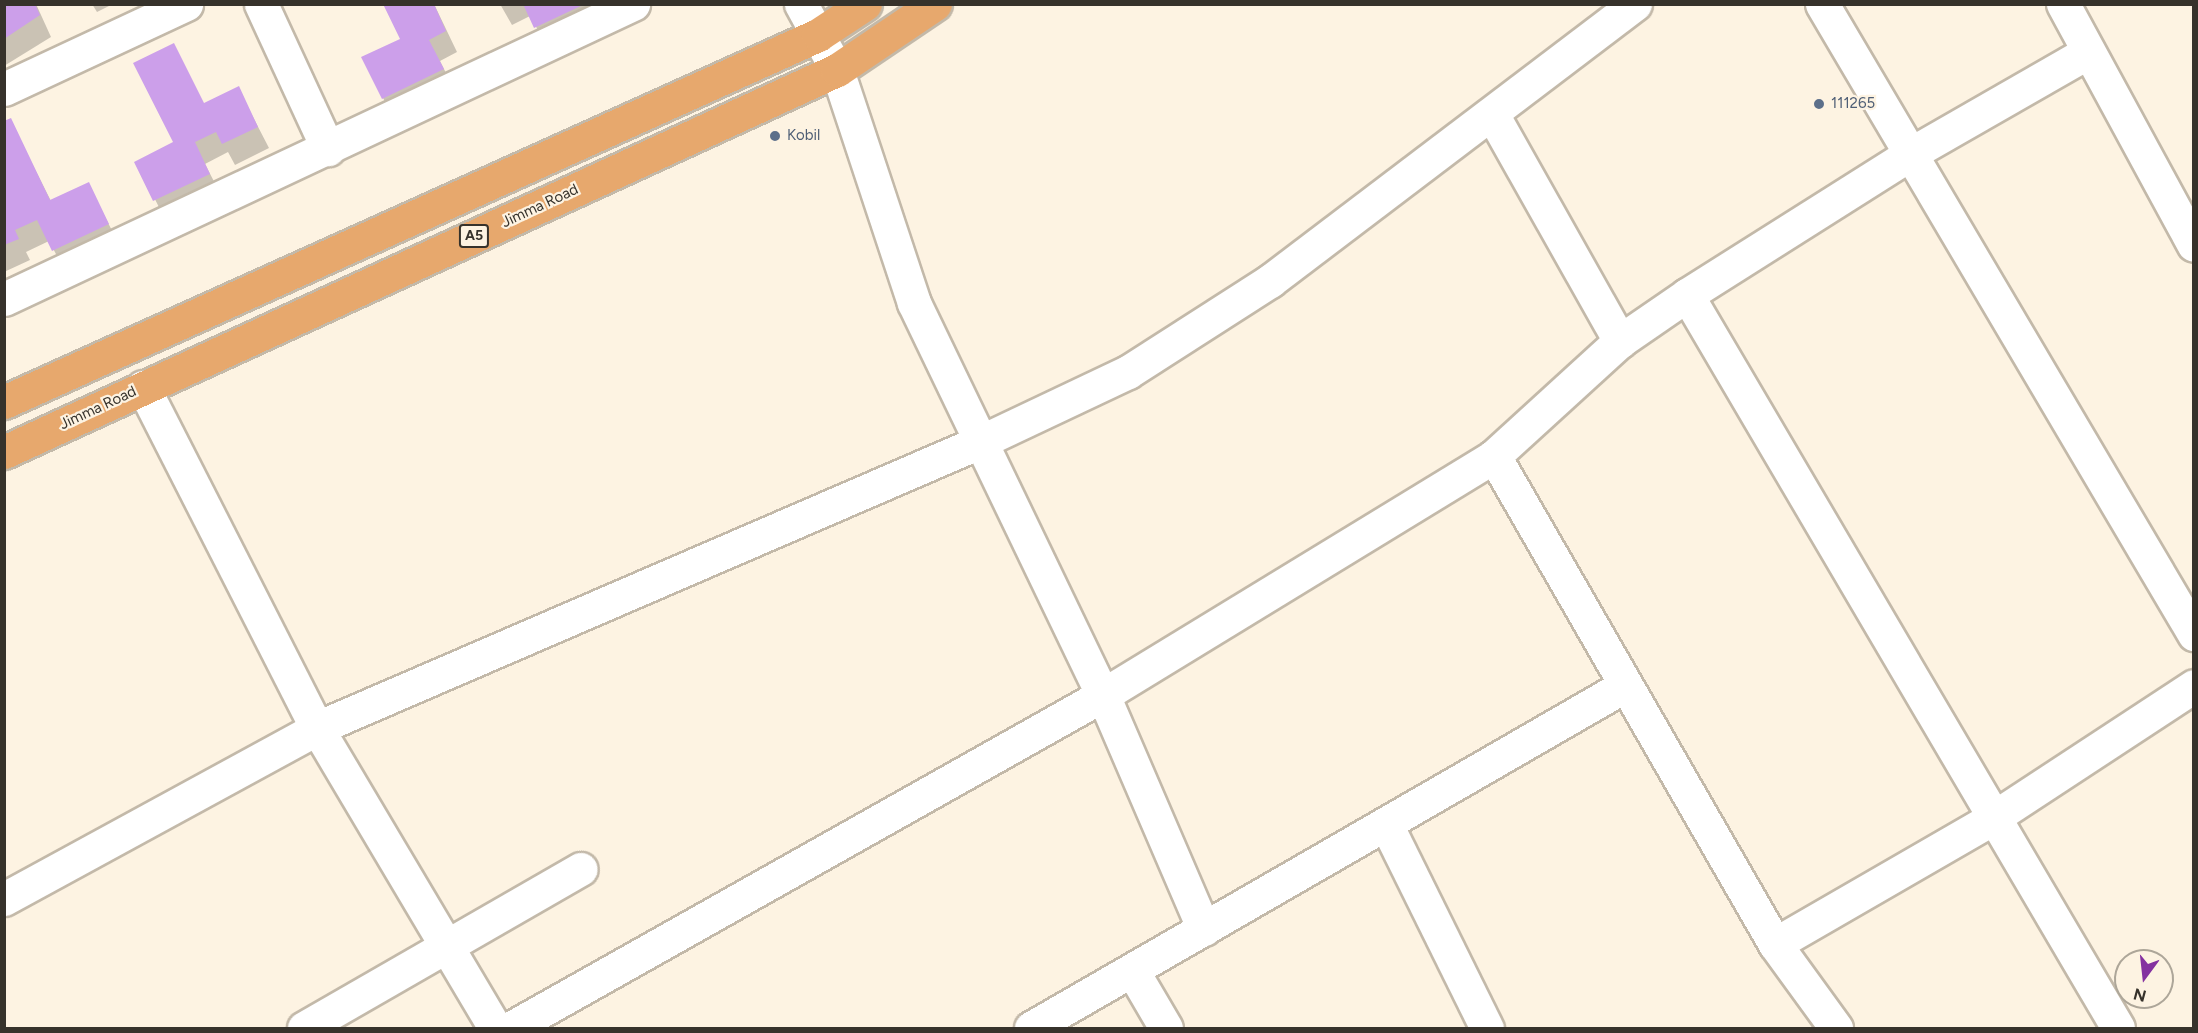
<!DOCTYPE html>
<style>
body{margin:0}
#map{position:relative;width:2198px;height:1033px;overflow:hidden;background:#fdf3e2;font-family:Figtree,sans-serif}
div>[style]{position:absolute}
.shadow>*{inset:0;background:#0003}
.building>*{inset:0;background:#cc9fea}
.roads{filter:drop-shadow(2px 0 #c3b9a9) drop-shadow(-2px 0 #c3b9a9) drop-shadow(0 2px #c3b9a9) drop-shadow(0 -2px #c3b9a9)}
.minor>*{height:33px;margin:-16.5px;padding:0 16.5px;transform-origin:16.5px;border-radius:16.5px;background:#fff}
.highway>*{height:33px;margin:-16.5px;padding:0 16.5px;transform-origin:16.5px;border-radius:16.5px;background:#e7a86d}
.dots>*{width:16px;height:16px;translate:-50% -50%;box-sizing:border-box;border:3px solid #fdf3e2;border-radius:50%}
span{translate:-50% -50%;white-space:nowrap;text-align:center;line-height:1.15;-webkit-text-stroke:4.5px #fdf3e2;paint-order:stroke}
.shield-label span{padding:2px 4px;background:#fdf3e2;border:2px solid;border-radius:4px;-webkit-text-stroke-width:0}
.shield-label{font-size:14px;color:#36322b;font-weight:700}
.service-label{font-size:15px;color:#4e5e75}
.left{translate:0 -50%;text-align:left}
.street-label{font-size:15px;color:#36322b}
.frame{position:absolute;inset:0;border:6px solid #36322b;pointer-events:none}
.north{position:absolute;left:2114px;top:949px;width:60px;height:60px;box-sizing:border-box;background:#fdf3e2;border:2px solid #ada699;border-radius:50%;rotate:195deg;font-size:16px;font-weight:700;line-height:24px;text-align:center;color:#36322b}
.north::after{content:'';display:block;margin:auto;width:21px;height:27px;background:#8431a0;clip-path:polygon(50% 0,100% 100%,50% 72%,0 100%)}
</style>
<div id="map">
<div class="shadow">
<i style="clip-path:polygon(4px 4px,36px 4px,51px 37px,4px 66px)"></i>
<i style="clip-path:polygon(92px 4px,113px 4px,97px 12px)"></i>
<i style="clip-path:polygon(434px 4px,457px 52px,440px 61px,455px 91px,395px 119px,383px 98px,402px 40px)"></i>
<i style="clip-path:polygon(500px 4px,599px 4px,548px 48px,530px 16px,512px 25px)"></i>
<i style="clip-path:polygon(238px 88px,269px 148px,235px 165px,228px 152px,205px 164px,221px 195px,166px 221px,136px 162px,175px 143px,204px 104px)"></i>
<i style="clip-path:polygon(10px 120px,51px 201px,88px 184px,120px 246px,65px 271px,49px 241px,26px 252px,30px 260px,4px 272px,4px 123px)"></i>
</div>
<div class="building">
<i style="clip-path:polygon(4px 4px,35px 4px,40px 15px,4px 39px)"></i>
<i style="clip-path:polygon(383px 4px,434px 4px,446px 31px,429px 40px,444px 69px,382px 99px,361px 57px,400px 39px)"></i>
<i style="clip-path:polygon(523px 4px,585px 4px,534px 28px)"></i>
<i style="clip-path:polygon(174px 43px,204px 103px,239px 86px,258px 127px,222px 144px,216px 132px,195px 142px,210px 174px,153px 201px,134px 162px,173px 142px,133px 63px)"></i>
<i style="clip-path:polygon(11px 118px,50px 200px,89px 182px,109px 224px,52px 251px,37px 220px,15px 230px,19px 239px,4px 245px,4px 121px)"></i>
</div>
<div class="roads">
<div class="minor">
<i style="left:261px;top:4px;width:160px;rotate:65.2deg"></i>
<i style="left:801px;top:4px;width:75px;rotate:61.4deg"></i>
<i style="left:837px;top:70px;width:245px;rotate:71.7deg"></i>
<i style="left:914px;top:303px;width:435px;rotate:64.3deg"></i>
<i style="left:1103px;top:695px;width:255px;rotate:66.7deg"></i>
<i style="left:1822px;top:4px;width:732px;rotate:59.44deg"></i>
<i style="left:2063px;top:4px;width:274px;rotate:61.5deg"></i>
<i style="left:4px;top:89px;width:201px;rotate:-25deg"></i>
<i style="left:1492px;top:114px;width:261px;rotate:60.6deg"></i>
<i style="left:1687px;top:295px;width:850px;rotate:59.54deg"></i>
<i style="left:4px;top:299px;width:695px;rotate:-25.13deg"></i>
<i style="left:143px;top:387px;width:383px;rotate:63deg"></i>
<i style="left:317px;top:728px;width:349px;rotate:59.3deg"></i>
<i style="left:1494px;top:456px;width:563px;rotate:60.07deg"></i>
<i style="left:1775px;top:944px;width:104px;rotate:54deg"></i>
<i style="left:1386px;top:824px;width:228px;rotate:63.7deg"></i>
<i style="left:4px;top:899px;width:357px;rotate:-28.6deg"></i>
<i style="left:317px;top:728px;width:727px;rotate:-23.35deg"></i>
<i style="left:984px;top:440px;width:159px;rotate:-25.3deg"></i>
<i style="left:1128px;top:372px;width:169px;rotate:-32.7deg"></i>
<i style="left:1270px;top:281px;width:458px;rotate:-37.2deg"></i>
<i style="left:1775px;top:944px;width:252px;rotate:-30deg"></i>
<i style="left:1993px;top:818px;width:240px;rotate:-33.3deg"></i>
<i style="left:1132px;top:970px;width:67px;rotate:59.6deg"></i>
<i style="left:304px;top:1028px;width:319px;rotate:-29.9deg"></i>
<i style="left:511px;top:1028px;width:679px;rotate:-29.36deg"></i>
<i style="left:1103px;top:695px;width:458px;rotate:-31.4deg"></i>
<i style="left:1494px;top:456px;width:171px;rotate:-42.4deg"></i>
<i style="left:1620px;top:341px;width:81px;rotate:-34.5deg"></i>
<i style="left:1687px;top:295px;width:264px;rotate:-32.3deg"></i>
<i style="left:1910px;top:154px;width:203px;rotate:-29.8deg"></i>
<i style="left:1031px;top:1028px;width:685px;rotate:-29.97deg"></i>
</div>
<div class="highway">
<i style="left:4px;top:402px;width:893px;rotate:-24.27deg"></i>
<i style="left:818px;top:35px;width:56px;rotate:-33.4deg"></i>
<i style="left:4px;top:452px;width:916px;rotate:-24.64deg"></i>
<i style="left:837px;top:70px;width:118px;rotate:-34deg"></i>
</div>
</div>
<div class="dots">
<i style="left:1819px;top:104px;background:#5c6f8a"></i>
<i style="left:775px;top:136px;background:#5c6f8a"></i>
</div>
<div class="shield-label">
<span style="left:474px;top:236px">A5</span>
</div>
<div class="service-label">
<span class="left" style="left:1831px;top:104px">111265</span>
<span class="left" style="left:787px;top:136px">Kobil</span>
</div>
<div class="street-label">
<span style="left:540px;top:206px;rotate:-25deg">Jimma Road</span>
<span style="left:98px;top:408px;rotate:-25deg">Jimma Road</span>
</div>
<div class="frame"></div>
<div class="north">N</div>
</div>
